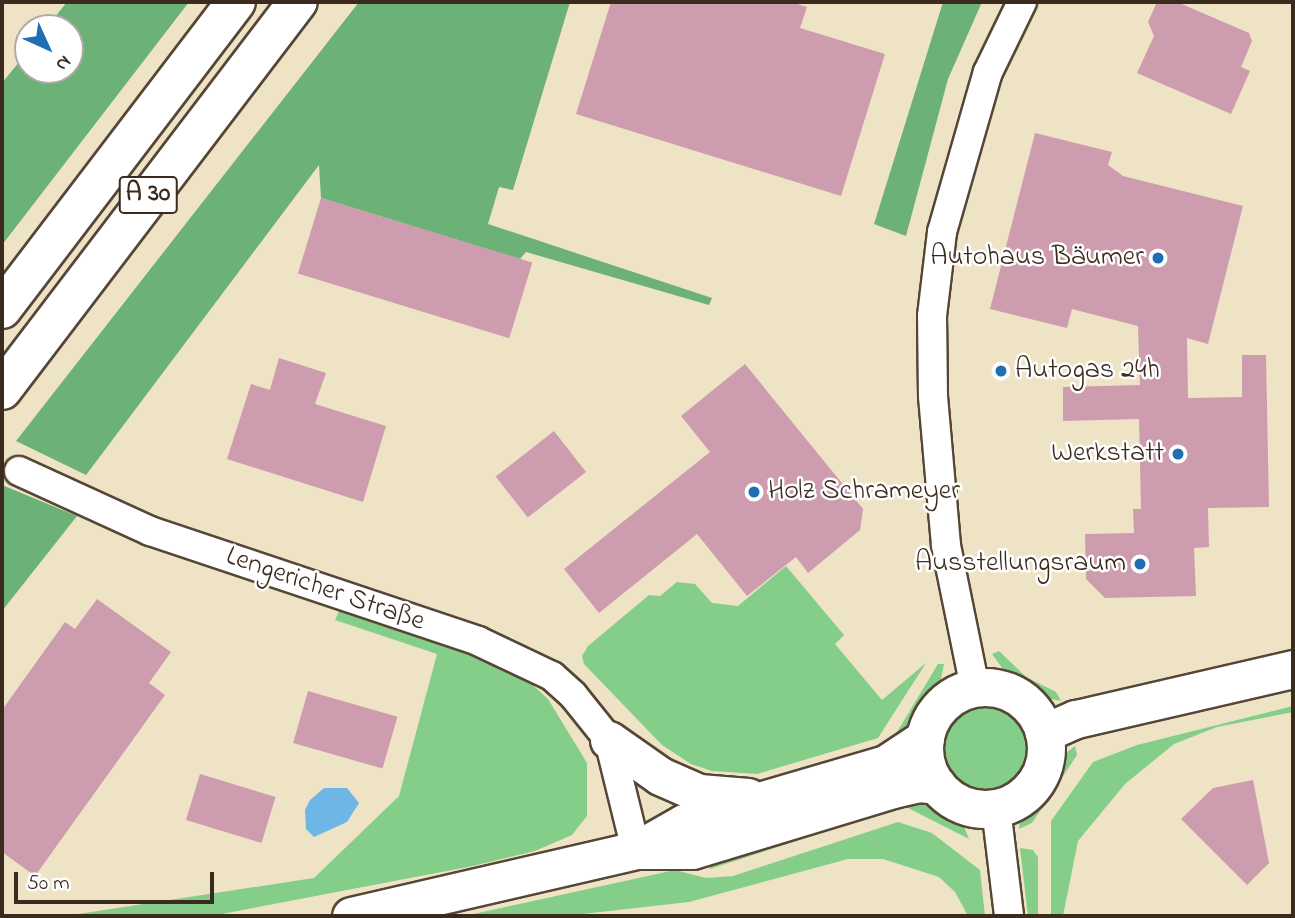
<!DOCTYPE html>
<meta charset="utf-8">
<style>
body{margin:0}
#map{position:relative;width:1295px;height:918px;overflow:hidden;background:#efe3c5;font-family:"Indie Flower",sans-serif}
div>[style]{position:absolute}
.green>*{inset:0;background:#85ce8a;transform-origin:0 0}
.round{border-radius:50%}
.forest>*{inset:0;background:#6cb176}
.water>*{inset:0;background:#6eb6e6}
.building>*{inset:0;background:#cd9caf;transform-origin:0 0}
.roads{filter:drop-shadow(2px 0 #564637) drop-shadow(-2px 0 #564637) drop-shadow(0 2px #564637) drop-shadow(0 -2px #564637)}
.minor>*{height:28px;margin:-14px;padding:0 14px;transform-origin:14px;border-radius:14px;background:#fff}
.major>*{height:37px;margin:-18.5px;padding:0 18.5px;transform-origin:18.5px;border-radius:18.5px;background:#fff}
.major>.ring{margin:-18.5px;padding:0;box-sizing:content-box;background:none;border:37px solid #fff;border-radius:50%}
.highway>*{height:38px;margin:-19px;padding:0 19px;transform-origin:19px;border-radius:19px;background:#fff}
.dots>*{width:19px;height:19px;translate:-50% -50%;box-sizing:border-box;border:4px solid #fff;border-radius:50%}
span{translate:-50% -50%;white-space:nowrap;text-align:center;line-height:1.15;-webkit-text-stroke:5px #fff;paint-order:stroke}
.shield-label span{padding:2px 5px;background:#fff;border:2px solid;border-radius:5px;-webkit-text-stroke-width:0}
.shield-label{font-size:26px;color:#3b2a1e;font-weight:700}
.poi-label{font-size:28px;color:#3b2a1e}
.right{translate:-100% -50%;text-align:right}
.left{translate:0 -50%;text-align:left}
.street-label{font-size:28px;color:#3b2a1e}
.frame{position:absolute;inset:0;border:4px solid #3b2a1e;pointer-events:none}
.north{position:absolute;left:14px;top:14px;width:70px;height:70px;box-sizing:border-box;background:#fff;border:2px solid #b1aaa5;border-radius:50%;rotate:135deg;font-size:19px;font-weight:700;line-height:28px;text-align:center;color:#3b2a1e}
.north::after{content:'';display:block;margin:auto;width:24px;height:32px;background:#1f6fb2;clip-path:polygon(50% 0,100% 100%,50% 72%,0 100%)}
.scale{position:absolute;left:14px;top:872px;width:200px;height:32px;box-sizing:border-box;border:4px solid #3b2a1e;border-top:0;padding-left:9px;font-size:21px;line-height:24px;white-space:nowrap;color:#3b2a1e;-webkit-text-stroke:5px #fff;paint-order:stroke}
</style>
<div id="map">
<div class="green">
<i style="clip-path:polygon(786px 566px,844px 635px,835px 644px,882px 700px,926px 663px,878px 738px,757px 774px,712px 771px,691px 764px,662px 745px,584px 664px,582px 656px,588px 646px,649px 595px,660px 596px,677px 582px,695px 584px,712px 603px,738px 606px)"></i>
<i style="clip-path:polygon(339px 611px,456px 645px,526px 679px,548px 699px,587px 763px,587px 816px,572px 835px,535px 851px,473px 866px,211px 916px,65px 916px,314px 878px,399px 796px,437px 654px,335px 620px)"></i>
<i style="clip-path:polygon(999px 651px,1026px 677px,1056px 692px,1061px 701px,1032px 695px,1014px 684px,992px 654px)"></i>
<i style="clip-path:polygon(938px 664px,944px 664px,939px 688px,918px 722px,891px 742px)"></i>
<i class="round" style="left:941px;top:704px;width:86px;height:86px"></i>
<i style="clip-path:polygon(1293px 706px,1293px 712px,1217px 727px,1174px 744px,1125px 784px,1078px 841px,1063px 916px,1051px 916px,1051px 821px,1093px 762px,1137px 745px)"></i>
<i style="clip-path:polygon(1075px 746px,1077px 755px,1032px 823px,1019px 829px,1021px 811px,1046px 783px,1053px 763px)"></i>
<i style="clip-path:polygon(918px 796px,959px 814px,969px 839px,906px 807px,903px 798px)"></i>
<i style="left:887px;top:802px;width:9px;height:189px;rotate:72deg"></i>
<i style="clip-path:polygon(898px 822px,932px 833px,980px 870px,985px 916px,968px 916px,955px 892px,939px 877px,883px 859px,848px 859px,689px 902px,565px 916px,464px 916px,675px 870px,706px 878px,733px 876px)"></i>
<i style="clip-path:polygon(1020px 848px,1033px 850px,1038px 857px,1038px 916px,1028px 916px)"></i>
</div>
<div class="forest">
<i style="clip-path:polygon(67px 2px,189px 2px,2px 245px,2px 83px,28px 51px,28px 70px,70px 70px,70px 28px,46px 28px)"></i>
<i style="clip-path:polygon(359px 2px,570px 2px,513px 190px,499px 187px,488px 224px,712px 298px,709px 305px,526px 252px,520px 259px,321px 198px,319px 165px,86px 475px,16px 441px)"></i>
<i style="clip-path:polygon(943px 2px,982px 2px,948px 79px,906px 236px,874px 224px)"></i>
<i style="clip-path:polygon(2px 485px,77px 516px,2px 611px)"></i>
</div>
<div class="water">
<i style="clip-path:polygon(324px 788px,347px 788px,359px 803px,347px 822px,314px 837px,306px 829px,305px 810px,310px 800px)"></i>
</div>
<div class="building">
<i style="clip-path:polygon(611px 2px,791px 2px,807px 7px,800px 28px,885px 54px,841px 196px,576px 114px)"></i>
<i style="clip-path:polygon(1157px 2px,1177px 2px,1249px 33px,1252px 41px,1241px 67px,1250px 71px,1231px 114px,1137px 73px,1154px 36px,1148px 22px)"></i>
<i style="clip-path:polygon(1035px 133px,1112px 152px,1108px 165px,1123px 176px,1243px 206px,1208px 344px,1187px 338px,1188px 398px,1242px 397px,1242px 355px,1266px 355px,1269px 507px,1208px 508px,1209px 547px,1194px 548px,1196px 596px,1105px 598px,1086px 579px,1085px 534px,1134px 533px,1133px 509px,1141px 509px,1139px 419px,1063px 421px,1063px 387px,1140px 385px,1138px 326px,1072px 309px,1067px 328px,990px 309px)"></i>
<i style="left:321px;top:198px;width:221px;height:79px;rotate:17deg"></i>
<i style="clip-path:polygon(279px 358px,326px 373px,315px 404px,386px 426px,363px 502px,227px 459px,251px 384px,270px 390px)"></i>
<i style="clip-path:polygon(745px 364px,863px 509px,860px 530px,808px 573px,796px 557px,747px 596px,697px 534px,599px 613px,564px 569px,710px 452px,681px 416px)"></i>
<i style="left:554px;top:431px;width:52px;height:74px;rotate:52deg"></i>
<i style="clip-path:polygon(97px 599px,171px 652px,149px 683px,165px 695px,35px 876px,2px 852px,2px 710px,65px 622px,75px 629px)"></i>
<i style="left:308px;top:691px;width:93px;height:54px;rotate:16deg"></i>
<i style="left:200px;top:774px;width:79px;height:48px;rotate:17deg"></i>
<i style="clip-path:polygon(1253px 780px,1269px 863px,1247px 885px,1181px 819px,1213px 788px)"></i>
</div>
<div class="roads">
<div class="minor">
<i style="left:19px;top:471px;width:144px;rotate:24.6deg"></i>
<i style="left:150px;top:531px;width:346px;rotate:18.5deg"></i>
<i style="left:478px;top:641px;width:82px;rotate:25.3deg"></i>
<i style="left:552px;top:676px;width:28px;rotate:42deg"></i>
<i style="left:573px;top:695px;width:58px;rotate:51.3deg"></i>
<i style="left:609px;top:740px;width:113px;rotate:76.2deg"></i>
<i style="left:975px;top:688px;width:146px;rotate:-101.5deg"></i>
<i style="left:946px;top:545px;width:150px;rotate:-95deg"></i>
<i style="left:933px;top:396px;width:80px;rotate:-90.7deg"></i>
<i style="left:932px;top:316px;width:85px;rotate:-83.2deg"></i>
<i style="left:942px;top:232px;width:166px;rotate:-74deg"></i>
<i style="left:988px;top:72px;width:78px;rotate:-64.1deg"></i>
<i style="left:996px;top:808px;width:109px;rotate:83.1deg"></i>
</div>
<div class="major">
<i class="ring" style="left:924px;top:687px;width:85px;height:85px"></i>
<i style="left:1044px;top:733px;width:35px;rotate:-24deg"></i>
<i style="left:1076px;top:719px;width:223px;rotate:-13deg"></i>
<i style="left:609px;top:740px;width:62px;rotate:35.2deg"></i>
<i style="left:660px;top:776px;width:43px;rotate:23.6deg"></i>
<i style="left:699px;top:793px;width:49px;rotate:4.7deg"></i>
<i style="left:638px;top:849px;width:53px;rotate:-29.5deg"></i>
<i style="left:684px;top:823px;width:210px;rotate:-16.3deg"></i>
<i style="left:886px;top:764px;width:47px;rotate:-33.7deg"></i>
<i style="left:351px;top:916px;width:293px;rotate:-13deg"></i>
<i style="left:636px;top:850px;width:56px"></i>
<i style="left:692px;top:850px;width:210px;rotate:-16.9deg"></i>
<i style="left:893px;top:789px;width:27px;rotate:-13deg"></i>
<i style="left:919px;top:783px;width:18px;rotate:6deg"></i>
</div>
<div class="highway">
<i style="left:2px;top:309px;width:386px;rotate:-52.7deg"></i>
<i style="left:2px;top:390px;width:488px;rotate:-52.7deg"></i>
</div>
</div>
<div class="dots">
<i style="left:1158px;top:258px;background:#1f6fb2"></i>
<i style="left:1001px;top:371px;background:#1f6fb2"></i>
<i style="left:1178px;top:454px;background:#1f6fb2"></i>
<i style="left:754px;top:492px;background:#1f6fb2"></i>
<i style="left:1140px;top:564px;background:#1f6fb2"></i>
</div>
<div class="shield-label">
<span style="left:148px;top:195px">A 30</span>
</div>
<div class="poi-label">
<span class="right" style="left:1144px;top:258px">Autohaus Bäumer</span>
<span class="left" style="left:1015px;top:371px">Autogas 24h</span>
<span class="right" style="left:1164px;top:454px">Werkstatt</span>
<span class="left" style="left:768px;top:492px">Holz Schrameyer</span>
<span class="right" style="left:1126px;top:564px">Ausstellungsraum</span>
</div>
<div class="street-label">
<span style="left:325px;top:590px;rotate:19deg">Lengericher Straße</span>
</div>
<div class="frame"></div>
<div class="north">N</div>
<div class="scale">50 m</div>
</div>
